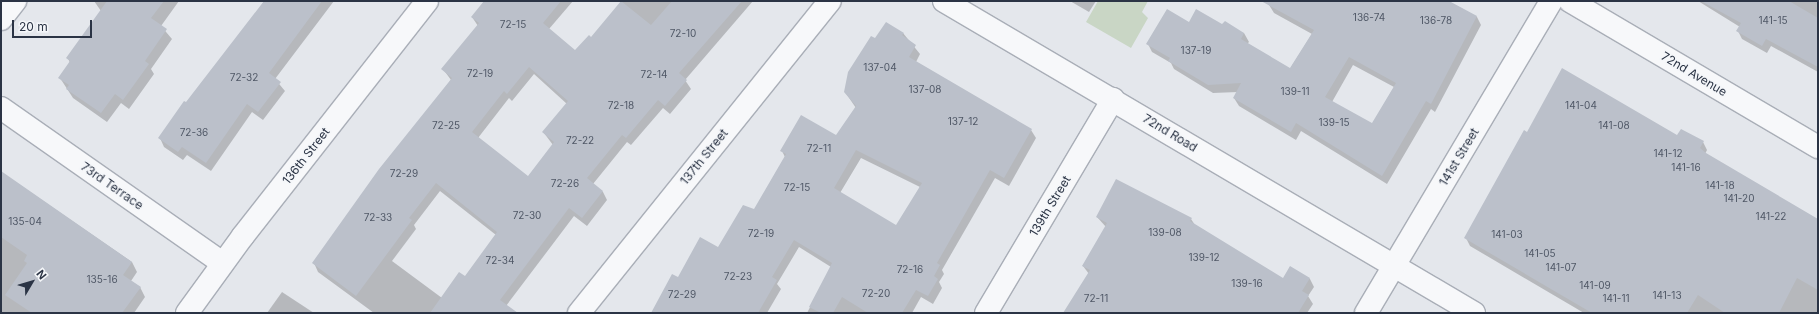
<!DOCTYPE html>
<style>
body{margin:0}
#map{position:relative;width:1819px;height:314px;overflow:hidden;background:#e4e7ec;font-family:Inter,sans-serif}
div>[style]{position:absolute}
.green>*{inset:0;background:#c9d6c5}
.shadow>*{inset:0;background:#0003}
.building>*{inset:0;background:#bbc0ca}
.roads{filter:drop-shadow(1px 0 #a9aeb7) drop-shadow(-1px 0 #a9aeb7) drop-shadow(0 1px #a9aeb7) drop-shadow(0 -1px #a9aeb7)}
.minor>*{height:22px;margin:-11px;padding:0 11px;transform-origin:11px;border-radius:11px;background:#f7f8fa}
.tertiary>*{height:22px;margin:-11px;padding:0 11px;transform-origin:11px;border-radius:11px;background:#f7f8fa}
span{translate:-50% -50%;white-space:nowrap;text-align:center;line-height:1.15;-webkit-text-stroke:3px #f4f6f9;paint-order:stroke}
.number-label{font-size:10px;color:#4f5766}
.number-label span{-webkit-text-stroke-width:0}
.street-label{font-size:12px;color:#2b3445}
.frame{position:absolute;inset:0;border:2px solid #2b3445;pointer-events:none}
.north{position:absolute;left:12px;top:262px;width:40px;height:40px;-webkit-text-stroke:3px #f4f6f9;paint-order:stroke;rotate:52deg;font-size:11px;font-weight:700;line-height:16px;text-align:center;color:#2b3445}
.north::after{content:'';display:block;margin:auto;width:14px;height:18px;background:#2b3445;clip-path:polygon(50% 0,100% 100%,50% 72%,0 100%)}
.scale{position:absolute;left:12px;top:20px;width:80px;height:18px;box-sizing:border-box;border:2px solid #2b3445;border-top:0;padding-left:5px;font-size:12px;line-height:14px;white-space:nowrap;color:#2b3445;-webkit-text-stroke:3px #f4f6f9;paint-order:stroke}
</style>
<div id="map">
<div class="green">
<i style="clip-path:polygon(1098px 1px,1148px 1px,1142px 12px,1148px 18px,1131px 48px,1086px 22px)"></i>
</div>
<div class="shadow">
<i style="clip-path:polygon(94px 1px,179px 1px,161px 26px,172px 39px,151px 69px,154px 74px,129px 109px,121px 103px,107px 122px,73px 98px,60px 78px,70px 63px,68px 58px,101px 11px)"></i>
<i style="clip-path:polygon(265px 1px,334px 1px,275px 79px,285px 91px,263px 120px,252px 112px,211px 171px,187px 155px,183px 160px,164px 147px,160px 138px)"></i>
<i style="clip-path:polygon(evenodd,485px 1px,573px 1px,549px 29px,575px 51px,591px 38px,623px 1px,753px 1px,685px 80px,691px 89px,670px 114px,663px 108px,631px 145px,627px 142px,593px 184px,603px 192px,607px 200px,587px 226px,574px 216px,506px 306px,513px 313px,374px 313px,318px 272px,314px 263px,451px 80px,443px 69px,478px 26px,472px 17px,485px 1px,534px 74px,567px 104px,544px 133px,553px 145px,528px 177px,478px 138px,509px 98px,512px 101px,534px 74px,485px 1px,440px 191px,496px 235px,465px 277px,442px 298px,392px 261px,416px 229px,414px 225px,440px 191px)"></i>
<i style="clip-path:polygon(1070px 1px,1096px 1px,1089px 12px)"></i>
<i style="clip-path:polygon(evenodd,1271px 1px,1448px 1px,1477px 17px,1481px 25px,1435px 112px,1431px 109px,1387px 184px,1301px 131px,1296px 140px,1239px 106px,1234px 98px,1238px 92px,1213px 93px,1174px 69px,1171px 63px,1152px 52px,1148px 44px,1189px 23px,1244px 33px,1249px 42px,1247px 44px,1290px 69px,1312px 34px,1274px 13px,1269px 5px,1271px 1px,1353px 65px,1394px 87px,1372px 125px,1332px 102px,1353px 65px)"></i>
<i style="clip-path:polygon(1698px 1px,1818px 1px,1818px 72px,1771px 46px,1767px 53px,1742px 39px,1738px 31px,1740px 27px)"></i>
<i style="clip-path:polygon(evenodd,903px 33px,920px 54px,916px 62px,1031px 130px,1036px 138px,1009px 186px,995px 178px,942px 270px,944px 274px,939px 282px,942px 288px,933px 304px,921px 297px,912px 313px,807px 313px,831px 267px,799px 247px,777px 284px,781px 289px,767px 313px,652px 313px,678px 278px,718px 249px,754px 211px,785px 157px,782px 151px,836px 137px,856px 108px,845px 92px,876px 40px,903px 33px,861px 158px,920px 187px,897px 227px,840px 193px,861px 158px)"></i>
<i style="clip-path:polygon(1527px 133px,1677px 136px,1703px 142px,1707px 150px,1705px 154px,1818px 222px,1818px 313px,1584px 313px,1470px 246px,1466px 238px)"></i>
<i style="clip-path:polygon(1px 172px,132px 262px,137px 272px,131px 281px,140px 287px,145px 297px,134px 313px,1px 313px)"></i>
<i style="clip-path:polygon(1097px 217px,1191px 219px,1195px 225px,1283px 280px,1290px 267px,1310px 279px,1314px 287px,1308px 296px,1313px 304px,1307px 313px,1065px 313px,1089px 274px,1083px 266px,1106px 227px)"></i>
<i style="clip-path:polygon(282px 292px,314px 313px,267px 313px)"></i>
</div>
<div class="building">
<i style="clip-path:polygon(107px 1px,164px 1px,151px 18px,167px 29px,145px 61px,149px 64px,123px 100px,115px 94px,101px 113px,66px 89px,69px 85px,58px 78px,70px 61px,66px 58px)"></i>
<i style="clip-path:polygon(264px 1px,322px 1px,269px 73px,281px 82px,258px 112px,247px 104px,206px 163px,182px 147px,178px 152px,158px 138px,184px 101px,186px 102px)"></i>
<i style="clip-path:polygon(evenodd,484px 1px,561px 1px,543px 23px,575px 50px,589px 35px,591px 37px,621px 1px,651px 25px,672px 1px,742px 1px,679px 73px,687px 80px,665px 106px,658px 100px,626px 138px,622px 135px,587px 178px,603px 191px,582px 218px,569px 208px,500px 300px,518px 313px,430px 313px,459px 272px,465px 276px,497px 232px,436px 183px,409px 218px,412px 220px,356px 296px,312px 263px,379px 169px,452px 78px,441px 69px,479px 23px,471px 17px,484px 1px,529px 67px,568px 101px,542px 132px,554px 142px,528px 176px,472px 132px,504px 91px,507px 94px,529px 67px)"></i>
<i style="clip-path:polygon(evenodd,1261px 1px,1449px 1px,1477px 16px,1431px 104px,1426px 101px,1382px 176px,1296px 123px,1291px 132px,1233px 98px,1241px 83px,1208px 85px,1168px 61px,1170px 58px,1146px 44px,1167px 9px,1189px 22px,1196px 9px,1222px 24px,1225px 21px,1244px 33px,1241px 39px,1290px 68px,1314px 30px,1261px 1px,1349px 57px,1396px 83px,1372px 123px,1325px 97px,1349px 57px)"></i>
<i style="clip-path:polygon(1701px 1px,1789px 1px,1818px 18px,1818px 67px,1766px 39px,1762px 46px,1736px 31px,1741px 23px)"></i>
<i style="clip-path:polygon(evenodd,886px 22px,904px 33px,902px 35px,916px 45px,909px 57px,1032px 129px,1004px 178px,990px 170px,937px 263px,940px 265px,934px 276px,938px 279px,928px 296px,916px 290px,902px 313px,868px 313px,842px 297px,833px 313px,821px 313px,809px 307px,832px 263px,794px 240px,772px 277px,777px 280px,758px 313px,651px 313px,672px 274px,678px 277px,700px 237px,718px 247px,743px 205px,754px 209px,786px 154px,780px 151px,801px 115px,836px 135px,856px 106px,844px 92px,848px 72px,871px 36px,875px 38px,886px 22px,856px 150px,922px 183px,896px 225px,834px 188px,856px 150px)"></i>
<i style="clip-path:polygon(1562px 68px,1677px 135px,1681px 129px,1704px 141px,1700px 148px,1706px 153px,1818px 219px,1818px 290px,1797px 278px,1779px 313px,1725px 313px,1698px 295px,1687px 313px,1592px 313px,1464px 238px,1524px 130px,1527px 132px)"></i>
<i style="clip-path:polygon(1px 171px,132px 262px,123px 275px,141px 287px,122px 313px,32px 313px,5px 295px,27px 263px,24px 261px,27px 255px,1px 237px)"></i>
<i style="clip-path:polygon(1116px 179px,1192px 218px,1190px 221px,1283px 278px,1290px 266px,1310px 278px,1302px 291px,1309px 295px,1298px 313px,1063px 313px,1090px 270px,1082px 266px,1107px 223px,1096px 217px)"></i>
</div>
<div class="roads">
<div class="minor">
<i style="left:944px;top:1px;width:615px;rotate:30.48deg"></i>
<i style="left:1px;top:108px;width:270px;rotate:35deg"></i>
<i style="left:187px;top:313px;width:95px;rotate:-54deg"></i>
<i style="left:243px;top:236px;width:298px;rotate:-51.9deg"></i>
<i style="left:579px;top:313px;width:400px;rotate:-51.2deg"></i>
<i style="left:986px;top:313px;width:249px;rotate:-59.3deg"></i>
</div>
<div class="tertiary">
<i style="left:1570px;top:1px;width:288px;rotate:30.5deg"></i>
<i style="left:1px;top:19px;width:23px;rotate:-52deg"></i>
<i style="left:1366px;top:313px;width:363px;rotate:-59.3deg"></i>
</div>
</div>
<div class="number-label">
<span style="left:1369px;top:18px">136-74</span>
<span style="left:1436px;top:21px">136-78</span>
<span style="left:1773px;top:21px">141-15</span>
<span style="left:513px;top:25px">72-15</span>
<span style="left:683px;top:34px">72-10</span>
<span style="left:1196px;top:51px">137-19</span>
<span style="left:880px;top:68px">137-04</span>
<span style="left:480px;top:74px">72-19</span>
<span style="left:654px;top:75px">72-14</span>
<span style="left:244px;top:78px">72-32</span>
<span style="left:925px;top:90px">137-08</span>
<span style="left:1295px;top:92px">139-11</span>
<span style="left:621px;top:106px">72-18</span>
<span style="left:1581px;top:106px">141-04</span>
<span style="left:963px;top:122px">137-12</span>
<span style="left:1334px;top:123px">139-15</span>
<span style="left:446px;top:126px">72-25</span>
<span style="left:1614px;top:126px">141-08</span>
<span style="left:194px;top:133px">72-36</span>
<span style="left:580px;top:141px">72-22</span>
<span style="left:819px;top:149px">72-11</span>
<span style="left:1668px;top:154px">141-12</span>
<span style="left:1686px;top:168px">141-16</span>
<span style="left:404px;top:174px">72-29</span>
<span style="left:565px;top:184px">72-26</span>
<span style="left:1720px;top:186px">141-18</span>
<span style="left:797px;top:188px">72-15</span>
<span style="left:1739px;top:199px">141-20</span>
<span style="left:527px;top:216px">72-30</span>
<span style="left:1771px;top:217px">141-22</span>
<span style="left:378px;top:218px">72-33</span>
<span style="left:25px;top:222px">135-04</span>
<span style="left:1165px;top:233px">139-08</span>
<span style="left:761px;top:234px">72-19</span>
<span style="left:1507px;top:235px">141-03</span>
<span style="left:1540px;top:254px">141-05</span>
<span style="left:1204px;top:258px">139-12</span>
<span style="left:500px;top:261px">72-34</span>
<span style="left:1561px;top:268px">141-07</span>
<span style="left:910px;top:270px">72-16</span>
<span style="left:738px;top:277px">72-23</span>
<span style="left:102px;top:280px">135-16</span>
<span style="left:1247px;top:284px">139-16</span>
<span style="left:1595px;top:286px">141-09</span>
<span style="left:876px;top:294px">72-20</span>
<span style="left:682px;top:295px">72-29</span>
<span style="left:1667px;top:296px">141-13</span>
<span style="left:1096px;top:299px">72-11</span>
<span style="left:1616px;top:299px">141-11</span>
</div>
<div class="street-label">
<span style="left:1694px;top:74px;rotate:31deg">72nd Avenue</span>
<span style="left:1170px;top:133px;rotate:31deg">72nd Road</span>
<span style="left:306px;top:156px;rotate:-52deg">136th Street</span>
<span style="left:704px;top:157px;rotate:-51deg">137th Street</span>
<span style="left:1459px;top:157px;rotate:-59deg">141st Street</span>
<span style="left:112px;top:186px;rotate:35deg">73rd Terrace</span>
<span style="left:1050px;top:206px;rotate:-59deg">139th Street</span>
</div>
<div class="frame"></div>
<div class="north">N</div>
<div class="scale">20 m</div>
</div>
